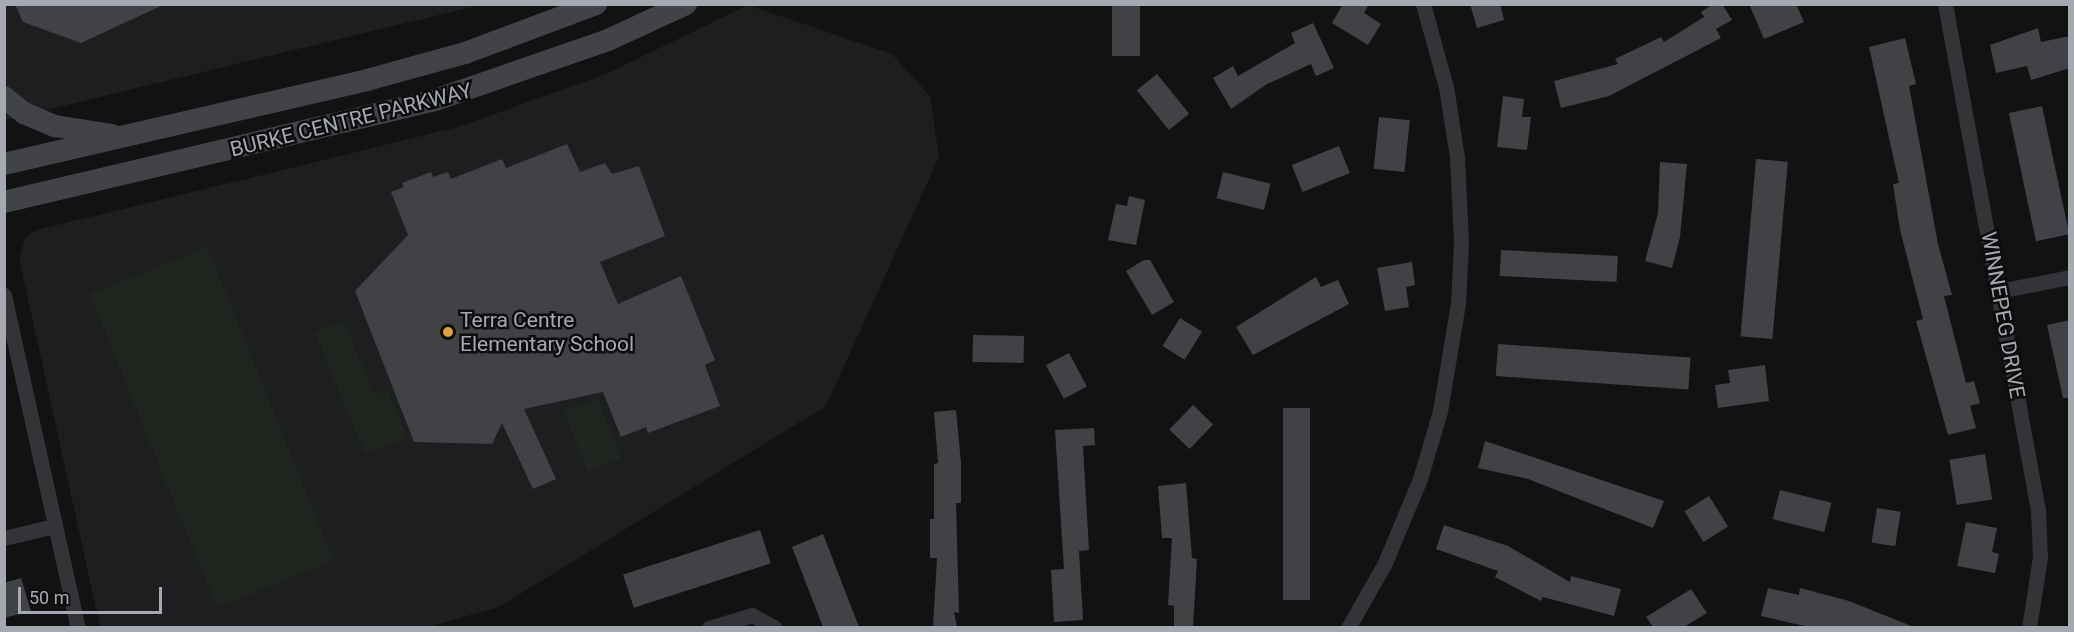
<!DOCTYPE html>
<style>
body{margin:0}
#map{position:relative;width:2074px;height:632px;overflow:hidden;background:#121213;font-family:Roboto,sans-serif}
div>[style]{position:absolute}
.built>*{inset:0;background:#1e1e20}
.green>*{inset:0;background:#1f261f;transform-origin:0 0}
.building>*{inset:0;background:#414246;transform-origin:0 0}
.street>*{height:15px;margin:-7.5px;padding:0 7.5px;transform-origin:7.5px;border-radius:7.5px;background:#343438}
.secondary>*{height:22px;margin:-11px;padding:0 11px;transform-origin:11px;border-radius:11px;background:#424348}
.dots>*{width:16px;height:16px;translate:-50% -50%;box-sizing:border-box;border:3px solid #0d0d0e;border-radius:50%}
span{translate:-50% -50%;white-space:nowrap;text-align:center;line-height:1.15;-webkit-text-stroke:5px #0d0d0e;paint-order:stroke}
.street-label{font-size:21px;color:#a5aab2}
.poi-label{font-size:21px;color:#a5aab2}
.left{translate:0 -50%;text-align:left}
.frame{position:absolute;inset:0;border:6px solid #a5aab2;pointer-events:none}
.scale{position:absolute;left:18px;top:587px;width:144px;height:27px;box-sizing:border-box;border:3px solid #a5aab2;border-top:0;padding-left:8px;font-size:18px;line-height:21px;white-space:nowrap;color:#a5aab2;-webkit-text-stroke:4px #0d0d0e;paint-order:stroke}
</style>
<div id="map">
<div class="built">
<i style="clip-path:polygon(5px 4px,480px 5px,5px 120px)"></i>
<i style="clip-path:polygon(748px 5px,892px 54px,930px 96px,939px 157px,826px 406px,499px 607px,428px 627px,100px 627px,19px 258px,26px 237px,37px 230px,458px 127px,606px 74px)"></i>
</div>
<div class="green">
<i style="left:207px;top:247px;width:338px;height:126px;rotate:68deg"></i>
<i style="clip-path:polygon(343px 320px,374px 395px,388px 390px,407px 437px,365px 454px,315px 332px)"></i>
<i style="left:597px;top:398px;width:65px;height:36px;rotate:68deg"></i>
</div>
<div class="building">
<i style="clip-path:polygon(15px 4px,165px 4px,81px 43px,23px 22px)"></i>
<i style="left:1112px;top:4px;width:28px;height:52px"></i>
<i style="clip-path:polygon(1343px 4px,1369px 4px,1364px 13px,1381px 24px,1368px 45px,1332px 23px)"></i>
<i style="clip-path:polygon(1470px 4px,1500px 4px,1504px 20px,1477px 28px)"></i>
<i style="clip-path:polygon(1713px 4px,1722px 4px,1732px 20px,1716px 29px,1721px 38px,1609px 96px,1561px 108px,1554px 81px,1618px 64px,1615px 59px,1661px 37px,1664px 42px,1704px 17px,1701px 12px)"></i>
<i style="clip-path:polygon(1749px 4px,1796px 4px,1804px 22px,1764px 39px)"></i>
<i style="clip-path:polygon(1313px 23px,1334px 68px,1316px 76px,1311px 64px,1267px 84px,1231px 109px,1213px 78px,1233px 66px,1238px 76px,1295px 43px,1291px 33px)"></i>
<i style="clip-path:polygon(2038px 28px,2041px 42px,2070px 36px,2070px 68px,2031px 80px,2027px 66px,1996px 73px,1990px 45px)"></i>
<i style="clip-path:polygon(1905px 38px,1916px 84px,1909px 86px,1938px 244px,1952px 295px,1944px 296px,1966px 383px,1974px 381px,1980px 403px,1970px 406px,1976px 428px,1948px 435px,1916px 321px,1923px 319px,1900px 230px,1893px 184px,1899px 183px,1869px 47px)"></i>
<i style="left:1157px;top:74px;width:51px;height:26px;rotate:51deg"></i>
<i style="clip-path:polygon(1503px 96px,1524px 99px,1522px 117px,1531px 117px,1527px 150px,1497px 147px)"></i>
<i style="left:2042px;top:106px;width:131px;height:34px;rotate:78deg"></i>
<i style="left:1379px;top:117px;width:31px;height:52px;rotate:6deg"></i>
<i style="clip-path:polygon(567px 144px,580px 172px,605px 163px,612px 174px,639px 166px,665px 236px,600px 262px,618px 304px,681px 276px,715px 360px,705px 365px,720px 406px,648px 433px,646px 427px,621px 437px,603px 392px,524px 409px,556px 479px,533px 489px,502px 423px,492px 444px,414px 442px,355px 291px,408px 235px,391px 192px,404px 187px,402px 183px,431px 172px,433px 177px,448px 172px,451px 179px,502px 159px,506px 168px)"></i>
<i style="left:1339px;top:146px;width:29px;height:51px;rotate:68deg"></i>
<i style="left:1756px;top:159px;width:32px;height:178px;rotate:5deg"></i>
<i style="clip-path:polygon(1660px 162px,1687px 164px,1680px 237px,1672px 268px,1645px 261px,1658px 213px)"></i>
<i style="left:1223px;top:172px;width:49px;height:27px;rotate:14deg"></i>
<i style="clip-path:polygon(1129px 196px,1145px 200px,1136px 245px,1108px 240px,1116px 204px,1127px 206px)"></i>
<i style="left:1501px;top:250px;width:117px;height:26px;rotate:3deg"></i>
<i style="clip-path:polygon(1144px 260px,1150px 260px,1174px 302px,1152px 315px,1126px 271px)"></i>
<i style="clip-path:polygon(1412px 262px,1415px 285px,1406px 287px,1409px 307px,1385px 311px,1377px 268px)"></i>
<i style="clip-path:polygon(1316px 277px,1321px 287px,1338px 280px,1349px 304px,1253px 355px,1236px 327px)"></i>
<i style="left:1180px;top:318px;width:26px;height:33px;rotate:32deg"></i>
<i style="clip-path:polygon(2070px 320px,2070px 398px,2063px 398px,2047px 325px)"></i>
<i style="left:973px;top:335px;width:51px;height:27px;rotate:1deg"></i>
<i style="left:1498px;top:344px;width:193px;height:32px;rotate:4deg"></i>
<i style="left:1069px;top:353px;width:38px;height:26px;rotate:62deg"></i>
<i style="clip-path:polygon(1765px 365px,1769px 401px,1718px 408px,1715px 385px,1730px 383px,1728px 370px)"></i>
<i style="left:1193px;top:405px;width:28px;height:34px;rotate:44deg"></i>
<i style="left:1310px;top:408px;width:192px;height:27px;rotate:90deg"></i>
<i style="clip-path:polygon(956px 410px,961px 463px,961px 503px,956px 503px,959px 613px,954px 612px,957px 627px,933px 627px,937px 558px,930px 558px,930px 519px,934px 519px,934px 464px,938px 463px,934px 412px)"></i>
<i style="clip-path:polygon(1094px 428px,1095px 445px,1083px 446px,1089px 550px,1079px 551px,1083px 620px,1054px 622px,1051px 570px,1064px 569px,1055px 430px)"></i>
<i style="clip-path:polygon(1485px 441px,1664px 501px,1653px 528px,1528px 479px,1478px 468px)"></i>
<i style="left:1985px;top:454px;width:46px;height:36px;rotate:81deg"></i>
<i style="clip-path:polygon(1186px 483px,1192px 558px,1197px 559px,1193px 627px,1174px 627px,1174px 606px,1168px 605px,1172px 538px,1162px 538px,1158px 486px)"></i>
<i style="left:1780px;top:490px;width:53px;height:30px;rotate:14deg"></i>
<i style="left:1709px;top:496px;width:36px;height:29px;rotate:58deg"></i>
<i style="left:1877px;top:508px;width:24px;height:35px;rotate:9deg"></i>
<i style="clip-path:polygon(1966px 522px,1997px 528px,1992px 552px,1999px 554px,1995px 573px,1957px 566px)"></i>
<i style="clip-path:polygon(1444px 525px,1508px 546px,1570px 582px,1571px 576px,1621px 589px,1614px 616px,1543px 597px,1541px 601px,1495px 577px,1498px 571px,1436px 549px)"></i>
<i style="left:760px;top:530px;width:35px;height:144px;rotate:72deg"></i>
<i style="clip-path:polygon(823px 534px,859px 627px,823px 627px,792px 547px)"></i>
<i style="clip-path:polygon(21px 578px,31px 611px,4px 618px,4px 583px)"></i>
<i style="clip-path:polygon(1768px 588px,1799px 595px,1800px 588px,1849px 601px,1914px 627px,1809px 627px,1761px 616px)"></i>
<i style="clip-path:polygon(1691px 589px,1707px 613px,1684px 627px,1653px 627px,1646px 617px)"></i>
</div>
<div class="street">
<i style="left:1945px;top:4px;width:514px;rotate:79.59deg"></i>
<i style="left:2038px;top:510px;width:47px;rotate:87.6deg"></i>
<i style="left:2040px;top:557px;width:72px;rotate:98.8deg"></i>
<i style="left:1999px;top:291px;width:72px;rotate:-11.2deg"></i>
<i style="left:4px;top:295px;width:341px;rotate:77.5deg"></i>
<i style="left:4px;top:538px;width:51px;rotate:-13.5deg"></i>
<i style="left:709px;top:628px;width:45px;rotate:-16.8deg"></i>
<i style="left:752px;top:615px;width:26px;rotate:29deg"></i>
<i style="left:1348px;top:628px;width:73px;rotate:-60.3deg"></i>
<i style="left:1384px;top:565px;width:93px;rotate:-67.3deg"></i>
<i style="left:1420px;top:479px;width:71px;rotate:-73.6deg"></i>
<i style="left:1440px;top:411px;width:109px;rotate:-80.5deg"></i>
<i style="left:1458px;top:304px;width:62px;rotate:-87.2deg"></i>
<i style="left:1461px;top:242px;width:85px;rotate:-92.7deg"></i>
<i style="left:1457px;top:157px;width:71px;rotate:-98.9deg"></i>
<i style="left:1446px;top:87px;width:86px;rotate:-105.5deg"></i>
</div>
<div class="secondary">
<i style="left:4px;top:97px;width:26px;rotate:39deg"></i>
<i style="left:24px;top:113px;width:34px;rotate:23deg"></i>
<i style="left:55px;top:126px;width:58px;rotate:9deg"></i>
<i style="left:4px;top:164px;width:373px;rotate:-13deg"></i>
<i style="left:367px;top:80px;width:102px;rotate:-15.4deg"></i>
<i style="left:465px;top:53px;width:140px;rotate:-20.5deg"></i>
<i style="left:4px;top:202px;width:443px;rotate:-13.3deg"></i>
<i style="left:435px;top:100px;width:183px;rotate:-19.1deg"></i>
<i style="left:608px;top:40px;width:86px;rotate:-24.8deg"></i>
</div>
<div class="dots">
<i style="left:448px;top:332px;background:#dca142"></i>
</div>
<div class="street-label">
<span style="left:351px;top:120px;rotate:-14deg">BURKE CENTRE PARKWAY</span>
<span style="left:2003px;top:315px;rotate:80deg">WINNEPEG DRIVE</span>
</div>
<div class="poi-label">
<span class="left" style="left:460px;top:332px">Terra Centre<br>Elementary School</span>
</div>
<div class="frame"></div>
<div class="scale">50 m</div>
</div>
